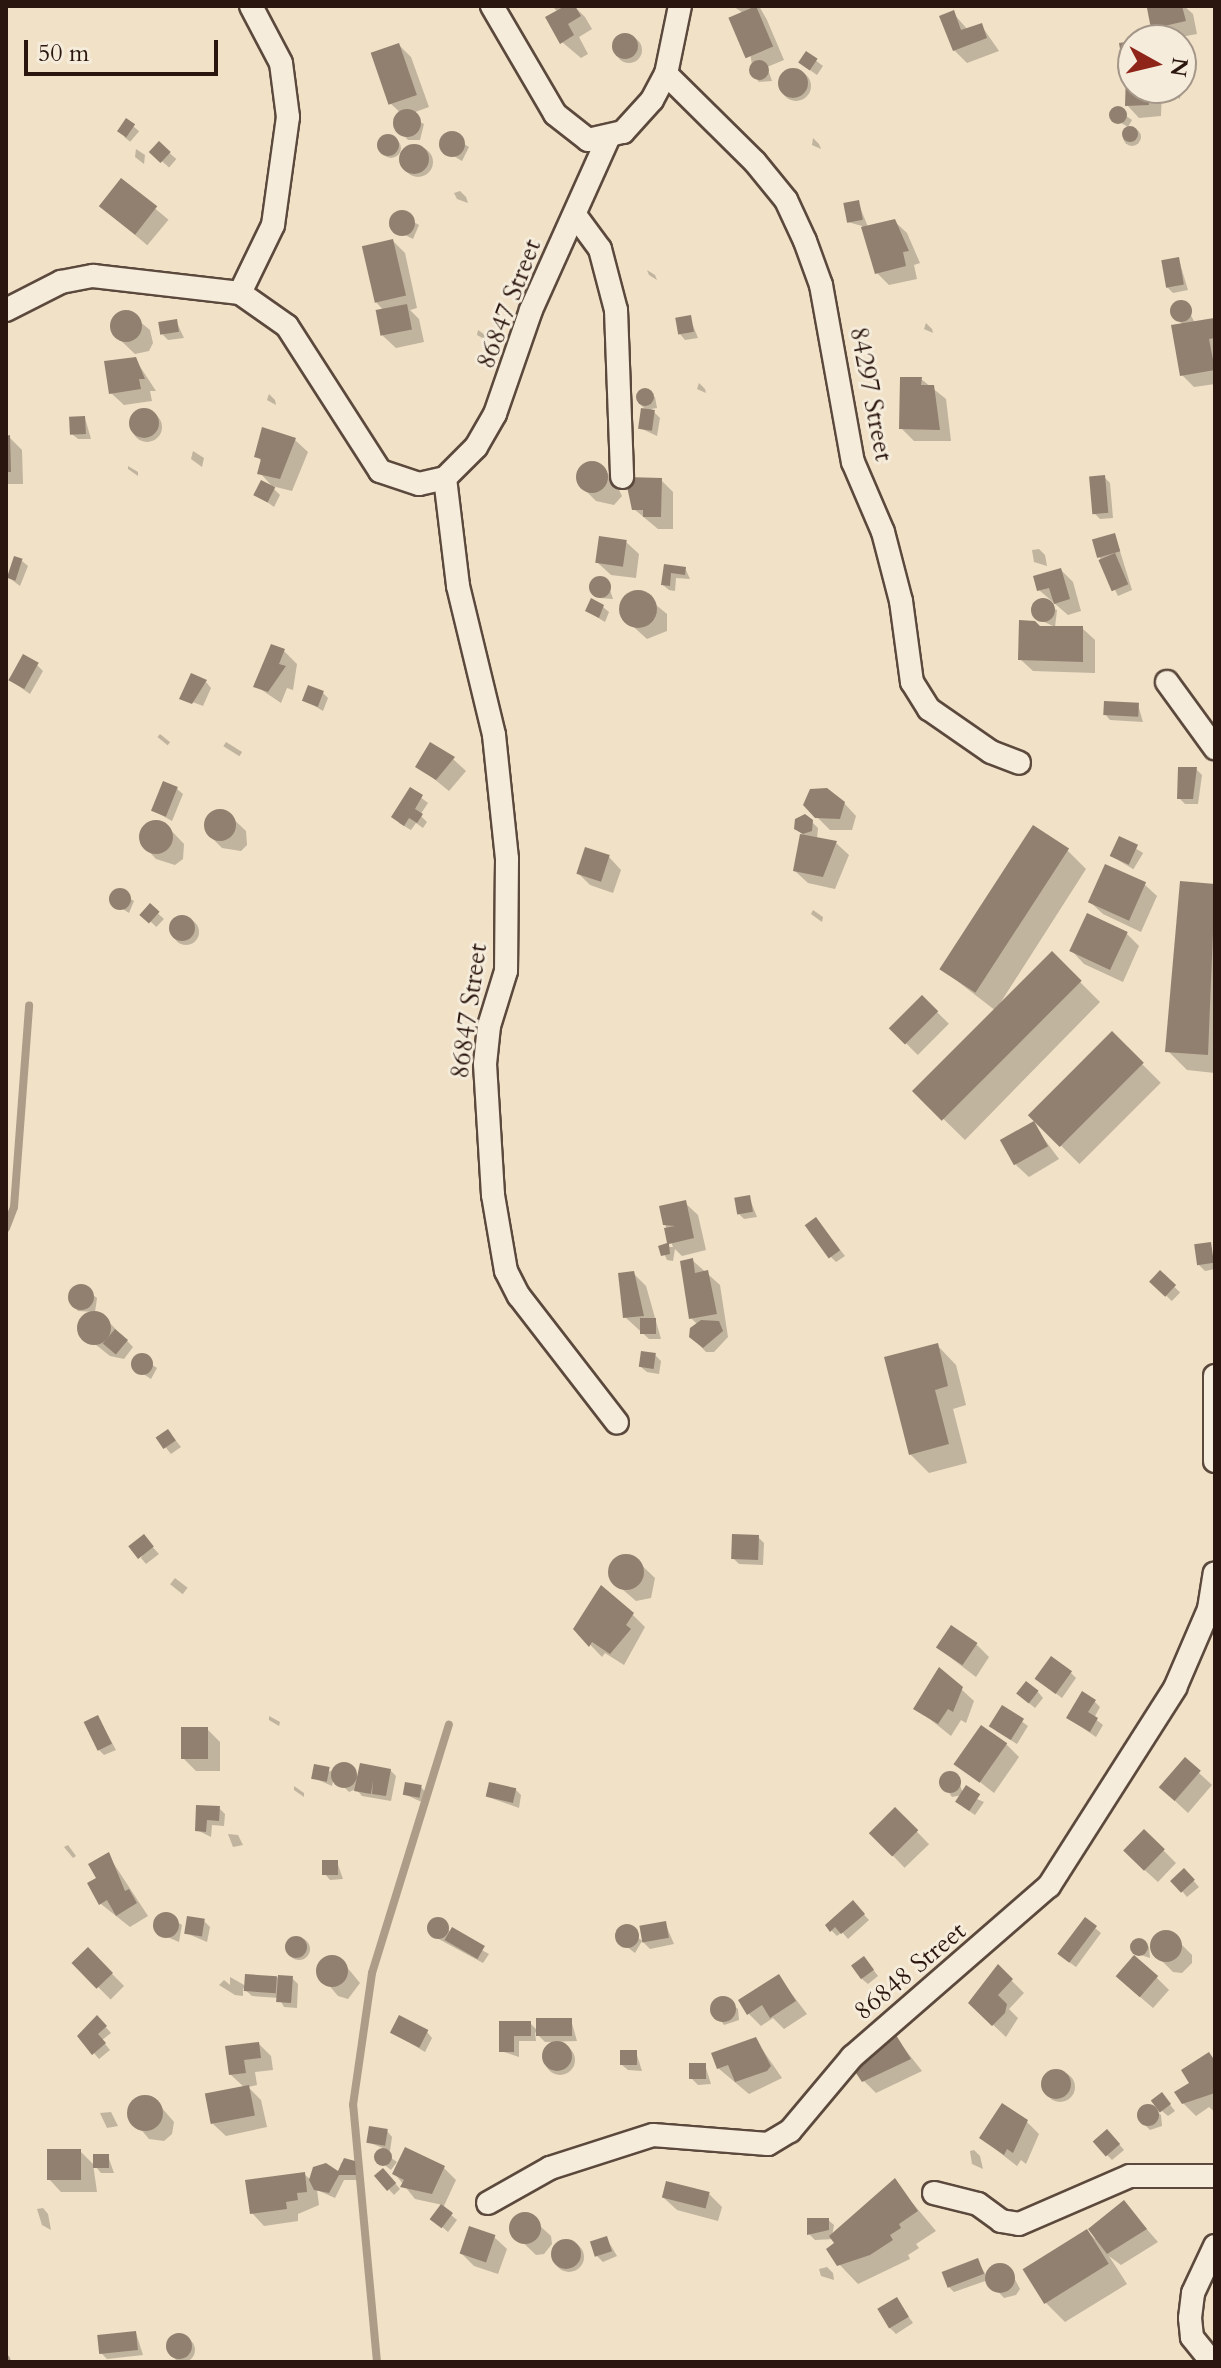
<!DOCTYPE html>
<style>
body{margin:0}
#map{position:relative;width:1221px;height:2368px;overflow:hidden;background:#f0e1c7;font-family:Cardo,serif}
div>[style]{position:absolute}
.shadow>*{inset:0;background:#0003;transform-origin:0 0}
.round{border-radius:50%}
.stream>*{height:8px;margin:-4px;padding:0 4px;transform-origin:4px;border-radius:4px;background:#ad9c88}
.building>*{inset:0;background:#91806f;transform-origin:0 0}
.roads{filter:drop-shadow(2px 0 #5c493d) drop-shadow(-2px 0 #5c493d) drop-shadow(0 2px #5c493d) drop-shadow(0 -2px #5c493d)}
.minor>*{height:22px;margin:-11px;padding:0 11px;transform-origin:11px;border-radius:11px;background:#f5ecdb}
span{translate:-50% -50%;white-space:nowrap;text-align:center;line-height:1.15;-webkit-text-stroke:6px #f5ecdb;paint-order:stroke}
.street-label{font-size:26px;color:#2b160f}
.frame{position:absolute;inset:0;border:8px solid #2b160f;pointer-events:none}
.north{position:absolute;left:1117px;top:24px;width:80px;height:80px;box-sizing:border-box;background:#f5ecdb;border:2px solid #a49689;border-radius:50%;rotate:98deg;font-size:22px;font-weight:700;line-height:32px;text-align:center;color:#2b160f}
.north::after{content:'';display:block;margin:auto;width:28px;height:36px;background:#8f2418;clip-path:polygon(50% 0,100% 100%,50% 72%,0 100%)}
.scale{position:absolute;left:24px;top:40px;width:194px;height:36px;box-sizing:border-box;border:4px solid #2b160f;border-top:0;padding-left:10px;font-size:24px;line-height:28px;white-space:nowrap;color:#2b160f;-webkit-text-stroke:6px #f5ecdb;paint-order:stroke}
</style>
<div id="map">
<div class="shadow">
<i style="clip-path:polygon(552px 6px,574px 6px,585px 17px,592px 29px,579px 37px,588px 54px,581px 58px,562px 42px,558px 12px)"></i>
<i style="clip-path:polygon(733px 6px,759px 6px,767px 20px,784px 60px,767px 67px,772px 81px,759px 82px,754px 76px,743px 13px)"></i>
<i style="clip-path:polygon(1184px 6px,1193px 14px,1197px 34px,1165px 40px,1153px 28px,1149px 9px)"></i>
<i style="clip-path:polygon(953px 13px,968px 30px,981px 25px,999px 51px,967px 63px,954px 50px)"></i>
<i class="round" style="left:616px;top:37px;width:26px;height:26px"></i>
<i style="clip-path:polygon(1133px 43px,1133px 88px,1162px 88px,1161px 116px,1139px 118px,1127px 105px,1125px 74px,1131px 60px,1125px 54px)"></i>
<i style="clip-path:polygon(399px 45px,411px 57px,429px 107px,407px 115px,424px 124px,420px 140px,408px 140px,396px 127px,402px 114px,391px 104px)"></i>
<i style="clip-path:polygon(807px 54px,823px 66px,817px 75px,807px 68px)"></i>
<i class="round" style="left:781px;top:71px;width:30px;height:30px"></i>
<i style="clip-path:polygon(1172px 88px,1181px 88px,1180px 99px,1171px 93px)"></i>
<i style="clip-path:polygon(1116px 109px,1132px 120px,1128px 127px,1113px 118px)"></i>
<i style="left:133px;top:126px;width:8px;height:14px;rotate:40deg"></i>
<i class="round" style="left:1123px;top:128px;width:18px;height:18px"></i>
<i style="clip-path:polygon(448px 134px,469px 147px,462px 161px,442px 149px)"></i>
<i style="clip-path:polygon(813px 138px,819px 144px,821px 149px,812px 145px)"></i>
<i class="round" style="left:381px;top:138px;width:20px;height:20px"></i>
<i style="left:159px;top:144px;width:23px;height:11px;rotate:41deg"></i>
<i class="round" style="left:403px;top:147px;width:30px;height:30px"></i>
<i style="clip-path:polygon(136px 149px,145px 155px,144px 164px,135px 157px)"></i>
<i style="left:121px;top:180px;width:62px;height:33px;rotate:40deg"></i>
<i style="clip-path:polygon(460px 191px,466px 197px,468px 203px,457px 199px,454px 193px)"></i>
<i style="clip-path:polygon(858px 202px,868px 227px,894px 221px,907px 233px,920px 263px,914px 265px,917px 279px,889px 285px,877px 273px,862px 226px,848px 222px)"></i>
<i style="clip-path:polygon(397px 213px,419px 225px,413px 239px,393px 229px)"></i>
<i style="clip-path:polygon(393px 241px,405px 253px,417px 308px,410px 310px,419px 319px,424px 342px,396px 348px,383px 336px,384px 311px,376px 302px)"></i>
<i style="clip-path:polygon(1179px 260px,1188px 290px,1173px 293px,1167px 287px)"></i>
<i style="clip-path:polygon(647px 270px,655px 275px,657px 280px,649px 275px)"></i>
<i style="clip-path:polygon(1185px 304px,1195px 323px,1215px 322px,1215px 384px,1194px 387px,1182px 375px,1182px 325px,1173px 309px)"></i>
<i style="clip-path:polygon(128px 312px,150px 330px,153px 343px,149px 351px,135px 354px,114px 334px,116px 316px)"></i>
<i style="clip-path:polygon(690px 318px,698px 338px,685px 340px,680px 334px)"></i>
<i style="clip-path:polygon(176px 321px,184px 338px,168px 340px,163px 335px)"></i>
<i style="clip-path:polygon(926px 323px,932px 329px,933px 333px,924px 329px)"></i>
<i style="clip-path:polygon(478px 330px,488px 337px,488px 341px,477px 335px)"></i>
<i style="clip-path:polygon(135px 359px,156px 391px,150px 391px,152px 401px,124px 405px,111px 393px)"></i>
<i style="clip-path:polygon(921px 379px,946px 399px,951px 441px,914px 441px,901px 428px)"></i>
<i style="clip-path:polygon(699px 383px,705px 389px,706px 393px,697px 389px)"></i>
<i style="clip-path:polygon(640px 392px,655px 397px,657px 408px,651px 409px,660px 418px,657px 436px,640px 428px,647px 411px,640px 404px)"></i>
<i style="clip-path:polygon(269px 394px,275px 400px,276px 405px,267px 400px)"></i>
<i class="round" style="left:132px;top:412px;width:30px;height:30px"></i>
<i style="clip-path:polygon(85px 418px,91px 439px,78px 439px,72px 434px)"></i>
<i style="clip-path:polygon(264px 430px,295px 440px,308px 452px,292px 491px,272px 486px,260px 473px,262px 462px,257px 456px)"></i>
<i style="clip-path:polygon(9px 437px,22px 450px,23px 484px,6px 484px)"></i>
<i style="clip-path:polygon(193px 451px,204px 458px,202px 467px,191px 459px)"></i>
<i style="clip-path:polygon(586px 462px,601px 466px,614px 480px,622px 496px,614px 505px,596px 501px,583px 488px,578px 473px)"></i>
<i style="clip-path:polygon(128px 466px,138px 472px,138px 476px,128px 469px)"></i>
<i style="clip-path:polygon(1104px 477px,1110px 483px,1113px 518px,1100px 519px,1094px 513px)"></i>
<i style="clip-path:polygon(661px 480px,673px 492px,673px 529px,658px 529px,634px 509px)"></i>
<i style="clip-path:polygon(274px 489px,280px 495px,274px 507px,256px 494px)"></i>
<i style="clip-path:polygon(1115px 535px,1132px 590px,1118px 596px,1099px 556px)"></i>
<i style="clip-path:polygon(626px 542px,639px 554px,636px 578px,611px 575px,598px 563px)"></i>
<i style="clip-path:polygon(1039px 549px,1045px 555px,1047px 566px,1034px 562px,1032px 550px)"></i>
<i style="clip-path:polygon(22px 561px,28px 566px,20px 586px,8px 577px)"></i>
<i style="clip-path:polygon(666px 566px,685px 568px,690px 579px,676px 578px,675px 591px,669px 590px,663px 585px)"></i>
<i style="clip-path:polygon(1061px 570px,1073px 582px,1081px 611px,1068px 615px,1039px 590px)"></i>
<i style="clip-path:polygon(594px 581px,607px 581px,613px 599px,599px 598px)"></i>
<i style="clip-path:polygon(640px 592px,667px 614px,667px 631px,647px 639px,625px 619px,622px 603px)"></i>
<i style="clip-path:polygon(1037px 603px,1057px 610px,1055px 627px,1036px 618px)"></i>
<i style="clip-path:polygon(603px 607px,609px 612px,605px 622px,587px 611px)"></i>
<i style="clip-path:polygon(1040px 628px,1082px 628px,1095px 640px,1095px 673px,1033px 671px,1020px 659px)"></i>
<i style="clip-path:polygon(284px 651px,297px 664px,293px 690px,287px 688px,281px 703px,256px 686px)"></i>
<i style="clip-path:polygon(37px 665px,43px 671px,30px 694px,10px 680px)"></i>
<i style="clip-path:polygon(206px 682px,211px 688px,203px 706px,182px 698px)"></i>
<i style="clip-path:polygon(323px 693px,328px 698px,323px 711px,305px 700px)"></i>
<i style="clip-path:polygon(1138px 705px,1143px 722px,1110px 720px,1105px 714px)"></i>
<i style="left:160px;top:734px;width:13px;height:4px;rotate:39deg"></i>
<i style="left:226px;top:742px;width:19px;height:5px;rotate:32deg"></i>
<i style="clip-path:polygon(453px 759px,466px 771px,449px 791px,418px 766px)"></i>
<i style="clip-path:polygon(1196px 769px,1202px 775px,1198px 804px,1185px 804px,1179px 798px)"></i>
<i style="clip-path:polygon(177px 789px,183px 794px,172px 821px,154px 811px)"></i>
<i style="clip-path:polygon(411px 790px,428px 803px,420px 815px,427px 822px,423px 828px,416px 823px,411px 830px,399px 823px)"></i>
<i style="clip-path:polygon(844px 803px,856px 816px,852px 830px,830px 830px,805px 805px)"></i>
<i style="clip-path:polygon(225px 811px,246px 831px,247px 845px,241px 851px,222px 848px,209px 835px,206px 821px,211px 814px)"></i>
<i style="clip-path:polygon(812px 822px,818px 828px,817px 839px,836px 843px,849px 855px,835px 889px,808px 883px,795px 871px,802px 834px,796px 828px)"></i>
<i style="clip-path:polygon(164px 823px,184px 844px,183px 859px,175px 865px,156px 859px,144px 846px,142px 831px,148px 824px)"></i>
<i style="left:1120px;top:839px;width:27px;height:19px;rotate:31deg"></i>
<i style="clip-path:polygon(1067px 850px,1086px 869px,999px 1005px,1052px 954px,1100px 1002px,965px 1140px,917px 1093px,996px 1011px,943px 970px)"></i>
<i style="clip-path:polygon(609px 857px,621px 870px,613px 893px,590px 885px,578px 873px)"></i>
<i style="clip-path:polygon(1182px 883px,1215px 886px,1215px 1073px,1187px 1070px,1168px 1051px)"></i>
<i style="clip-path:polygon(1144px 884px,1157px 896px,1141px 932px,1103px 914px,1090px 902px)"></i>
<i style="clip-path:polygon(118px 891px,134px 901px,129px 913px,112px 902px)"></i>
<i style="left:150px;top:906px;width:19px;height:11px;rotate:43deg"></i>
<i style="clip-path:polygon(813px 910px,823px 917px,822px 922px,811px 914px)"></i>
<i class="round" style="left:173px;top:919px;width:26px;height:26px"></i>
<i style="clip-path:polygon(1127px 934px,1139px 946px,1123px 982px,1084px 964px,1072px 951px)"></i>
<i style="left:922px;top:997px;width:38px;height:44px;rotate:45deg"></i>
<i style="left:1112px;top:1034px;width:69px;height:115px;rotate:45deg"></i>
<i style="clip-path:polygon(1033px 1124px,1059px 1159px,1029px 1177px,1016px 1165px)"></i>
<i style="clip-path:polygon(749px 1197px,757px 1217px,744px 1219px,738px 1213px)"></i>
<i style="clip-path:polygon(685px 1203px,698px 1215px,706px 1250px,682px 1256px,675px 1249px,673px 1261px,667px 1260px,661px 1247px,673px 1247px,665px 1224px)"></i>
<i style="clip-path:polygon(821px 1225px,845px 1256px,836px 1262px,831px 1257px)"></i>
<i style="clip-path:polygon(1210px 1244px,1215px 1269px,1205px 1271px,1199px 1265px)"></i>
<i style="clip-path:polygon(692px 1260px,720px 1285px,728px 1337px,714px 1352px,706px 1352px,691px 1336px,699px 1326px,691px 1318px)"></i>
<i style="clip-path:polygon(633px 1273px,646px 1286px,661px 1339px,649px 1339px,625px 1317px)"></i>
<i style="left:1160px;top:1273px;width:28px;height:12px;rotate:44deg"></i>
<i style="clip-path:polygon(81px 1286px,97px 1298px,95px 1312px,78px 1311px,72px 1305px,69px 1298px)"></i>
<i style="clip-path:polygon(101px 1314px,133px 1347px,124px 1359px,110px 1356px,81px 1333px,83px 1319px)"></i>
<i style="clip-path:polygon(937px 1345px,956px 1365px,966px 1405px,953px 1409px,967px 1463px,929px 1473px,910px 1454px)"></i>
<i style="clip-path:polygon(655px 1355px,661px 1361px,659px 1374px,647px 1372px,641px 1367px)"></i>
<i style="clip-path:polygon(139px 1356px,157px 1368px,151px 1379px,134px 1368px)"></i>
<i style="clip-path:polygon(173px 1437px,181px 1447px,171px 1454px,158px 1438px)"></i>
<i style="clip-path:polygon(758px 1537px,764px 1543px,763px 1565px,739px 1564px,733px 1558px)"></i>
<i style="clip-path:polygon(149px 1543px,159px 1554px,146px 1564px,141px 1558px)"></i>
<i style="clip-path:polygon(622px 1556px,633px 1557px,655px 1578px,651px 1598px,636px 1601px,614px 1582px,611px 1567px)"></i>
<i style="left:175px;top:1578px;width:16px;height:8px;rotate:38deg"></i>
<i style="clip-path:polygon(633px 1615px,645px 1627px,624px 1665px,605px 1653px,602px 1657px,575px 1629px)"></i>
<i style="clip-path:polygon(977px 1645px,989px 1657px,976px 1677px,938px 1648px)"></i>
<i style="clip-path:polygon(1071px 1673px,1076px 1678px,1062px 1698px,1043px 1684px)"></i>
<i style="clip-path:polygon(961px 1689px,974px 1701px,966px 1723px,961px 1720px,951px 1736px,916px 1708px)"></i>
<i style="clip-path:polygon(1038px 1692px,1043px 1698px,1035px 1708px,1024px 1699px)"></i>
<i style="clip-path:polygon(1094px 1701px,1100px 1707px,1094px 1718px,1103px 1725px,1096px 1737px,1068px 1718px)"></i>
<i style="clip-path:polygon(1003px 1708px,1028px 1726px,1017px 1744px,996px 1731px)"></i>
<i style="clip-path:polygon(269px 1716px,280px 1722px,279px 1726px,269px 1720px)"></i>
<i style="clip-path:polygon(98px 1717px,116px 1750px,104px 1755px,98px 1749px)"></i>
<i style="clip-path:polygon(207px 1729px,220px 1742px,220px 1771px,196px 1771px,183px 1758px)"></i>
<i style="clip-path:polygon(1006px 1744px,1019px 1757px,994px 1793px,957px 1764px)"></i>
<i style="clip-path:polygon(1185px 1760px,1212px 1785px,1188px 1813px,1174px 1800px)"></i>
<i style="clip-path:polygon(345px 1765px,359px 1778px,390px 1770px,396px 1776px,391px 1801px,362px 1796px,356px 1789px,349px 1792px,334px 1777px,332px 1786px,314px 1778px)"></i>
<i style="clip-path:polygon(956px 1775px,963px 1793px,984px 1802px,975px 1815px,963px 1807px,962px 1795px,952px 1797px,941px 1781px)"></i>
<i style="clip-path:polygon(294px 1786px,304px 1793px,304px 1797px,294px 1790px)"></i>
<i style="clip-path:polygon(421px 1787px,426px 1793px,424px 1803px,404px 1794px)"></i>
<i style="clip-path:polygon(516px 1790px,521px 1795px,519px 1808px,488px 1797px)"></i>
<i style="clip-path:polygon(198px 1807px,219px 1808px,225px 1814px,224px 1826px,212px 1825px,211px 1837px,197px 1830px)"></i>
<i style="left:895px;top:1809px;width:49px;height:34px;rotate:46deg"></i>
<i style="clip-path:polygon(228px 1834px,238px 1835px,243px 1845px,233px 1847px)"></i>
<i style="clip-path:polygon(68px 1845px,76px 1856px,73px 1858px,64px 1847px)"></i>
<i style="clip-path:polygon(1163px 1850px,1176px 1863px,1158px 1882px,1138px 1864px)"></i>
<i style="clip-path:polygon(108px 1855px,148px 1916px,130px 1927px,101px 1904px,98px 1879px)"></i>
<i style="clip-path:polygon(337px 1862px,343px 1879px,330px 1880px,325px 1874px)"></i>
<i style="clip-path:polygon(1184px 1870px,1199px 1887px,1187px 1897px,1182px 1891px)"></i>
<i style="clip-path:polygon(853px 1903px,869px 1920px,848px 1939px,842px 1932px,837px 1936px,827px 1926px)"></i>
<i style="clip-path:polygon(165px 1914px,182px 1925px,179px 1942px,158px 1933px,158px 1917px)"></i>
<i style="clip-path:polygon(204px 1921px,210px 1927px,207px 1942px,186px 1933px)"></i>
<i style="clip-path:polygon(441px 1921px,451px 1933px,489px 1954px,483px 1963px,435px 1937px,432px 1924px)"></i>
<i style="clip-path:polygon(665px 1923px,674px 1944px,650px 1949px,642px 1941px,635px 1953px,618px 1940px,624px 1928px,644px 1942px)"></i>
<i style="clip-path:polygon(1095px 1928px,1101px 1933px,1076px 1967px,1065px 1959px)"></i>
<i style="clip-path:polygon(1170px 1933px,1192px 1955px,1192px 1963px,1182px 1973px,1173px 1972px,1160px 1959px,1153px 1942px,1158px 1934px)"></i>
<i class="round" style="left:288px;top:1938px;width:22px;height:22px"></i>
<i style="clip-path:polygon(1143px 1941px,1149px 1947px,1150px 1958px,1135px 1953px,1134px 1942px)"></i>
<i style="left:88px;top:1950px;width:51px;height:19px;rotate:45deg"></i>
<i style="clip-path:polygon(329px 1957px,341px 1960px,360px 1983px,348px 1999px,338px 1996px,317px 1971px)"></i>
<i style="clip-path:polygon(869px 1964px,878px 1976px,868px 1984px,862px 1979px)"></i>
<i style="clip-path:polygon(998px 1967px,1024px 1993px,1009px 2009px,1018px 2018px,1006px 2037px,970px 2003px)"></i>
<i style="clip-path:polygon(247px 1976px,292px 1978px,298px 1984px,297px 2008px,284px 2007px,279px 1998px,252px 1996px,243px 1988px,243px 1996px,235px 1995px,219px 1985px,224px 1980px,230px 1985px,230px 1977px,246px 1986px)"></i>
<i style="clip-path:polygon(779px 1977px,807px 2014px,784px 2029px,773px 2018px,761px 2026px,748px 2013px)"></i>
<i style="clip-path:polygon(1156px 1977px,1169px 1990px,1153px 2008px,1131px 1989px)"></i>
<i style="clip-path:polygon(726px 1999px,738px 2009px,739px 2020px,724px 2025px,712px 2008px)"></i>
<i style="clip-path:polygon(571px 2020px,577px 2041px,545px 2042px,535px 2032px,536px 2041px,519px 2041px,519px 2057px,501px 2051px,501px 2023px,530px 2023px,539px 2032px)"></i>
<i style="clip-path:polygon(102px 2023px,111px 2033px,102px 2040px,110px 2050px,99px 2059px,79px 2036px)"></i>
<i style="clip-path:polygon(392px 2032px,427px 2032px,432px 2038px,425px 2052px)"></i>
<i style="clip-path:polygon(896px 2038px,922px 2071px,876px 2093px,863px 2080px)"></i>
<i style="clip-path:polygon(755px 2039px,782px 2078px,749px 2094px,718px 2068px)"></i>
<i style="clip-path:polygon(259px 2044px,271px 2056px,273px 2070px,255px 2072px,257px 2085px,248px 2087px,261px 2100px,267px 2127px,226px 2136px,213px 2124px,245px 2088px,231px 2075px,228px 2048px)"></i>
<i class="round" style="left:545px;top:2045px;width:30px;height:30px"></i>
<i style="clip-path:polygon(636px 2052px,642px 2071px,628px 2070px,622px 2065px)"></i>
<i style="clip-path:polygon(1209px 2054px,1215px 2060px,1215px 2112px,1209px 2107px,1196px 2116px,1183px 2103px)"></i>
<i style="clip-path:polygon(705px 2065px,711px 2084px,698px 2085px,692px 2079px)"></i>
<i class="round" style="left:1045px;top:2072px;width:30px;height:30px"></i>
<i style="clip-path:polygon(142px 2098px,156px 2101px,174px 2122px,172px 2134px,164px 2141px,149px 2139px,129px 2115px,134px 2102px)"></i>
<i style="clip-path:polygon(1167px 2101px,1175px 2111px,1168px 2116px,1162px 2111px)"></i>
<i style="clip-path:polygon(1148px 2106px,1161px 2115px,1162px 2126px,1150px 2130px,1144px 2124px,1140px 2111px)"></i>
<i style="clip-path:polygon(111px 2112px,118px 2126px,107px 2128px,100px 2113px)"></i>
<i style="clip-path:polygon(1027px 2122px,1039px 2134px,1026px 2164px,1021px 2160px,1017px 2166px,981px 2138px)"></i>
<i style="clip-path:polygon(387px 2131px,392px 2137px,390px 2151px,368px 2142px)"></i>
<i style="clip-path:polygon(1113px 2137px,1124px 2150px,1112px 2160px,1107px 2155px)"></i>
<i style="clip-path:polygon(974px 2150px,980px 2156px,983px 2169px,972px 2164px,970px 2151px)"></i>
<i style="clip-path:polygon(80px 2151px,93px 2164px,97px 2192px,61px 2192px,49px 2179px)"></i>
<i style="clip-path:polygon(381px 2151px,397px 2162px,391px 2170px,376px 2158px)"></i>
<i style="clip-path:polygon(108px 2156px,114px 2173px,101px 2173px,96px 2167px)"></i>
<i style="clip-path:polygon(341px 2163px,355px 2163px,361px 2180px,344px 2180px,335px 2198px,317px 2190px,319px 2205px,298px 2214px,298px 2221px,264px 2226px,252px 2213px,304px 2174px,311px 2180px,339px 2175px)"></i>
<i style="clip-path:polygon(444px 2168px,456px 2180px,443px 2208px,457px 2220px,448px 2232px,432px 2218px,443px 2205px,415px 2199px,395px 2174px)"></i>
<i style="clip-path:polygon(377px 2176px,389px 2176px,400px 2189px,394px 2195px)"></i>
<i style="clip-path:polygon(894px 2181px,936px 2231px,916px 2244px,919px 2248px,908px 2255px,910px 2259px,858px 2284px,839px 2264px,834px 2239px,815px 2240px,809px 2234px,828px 2220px,834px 2225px,832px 2236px)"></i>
<i style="clip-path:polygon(709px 2194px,722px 2207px,718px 2221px,677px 2210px,664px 2198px)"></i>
<i style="clip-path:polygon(1124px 2203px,1158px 2242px,1121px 2265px,1109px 2256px,1127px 2284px,1065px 2322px,1046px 2303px,1087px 2231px,1095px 2239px)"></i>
<i style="clip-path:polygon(43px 2208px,48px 2214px,51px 2230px,42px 2225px,37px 2209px)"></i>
<i style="clip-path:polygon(527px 2214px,551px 2236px,552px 2244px,544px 2254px,536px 2255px,512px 2232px,512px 2224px)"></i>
<i style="clip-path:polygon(494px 2237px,507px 2249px,498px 2274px,474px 2266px,462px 2254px)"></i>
<i style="clip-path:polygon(607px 2239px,617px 2256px,603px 2262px,597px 2256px)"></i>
<i class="round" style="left:554px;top:2242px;width:30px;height:30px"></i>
<i style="clip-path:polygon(977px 2260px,986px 2275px,1002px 2265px,1010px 2270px,1020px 2289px,1016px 2295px,1004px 2298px,988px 2280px,954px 2292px,948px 2286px)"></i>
<i style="clip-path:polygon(827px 2267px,833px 2273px,834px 2280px,821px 2276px,819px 2269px)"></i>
<i style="clip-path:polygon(897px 2300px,913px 2323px,896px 2334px,890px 2328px)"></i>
<i style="clip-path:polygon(136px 2333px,143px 2355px,107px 2359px,101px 2353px)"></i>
<i class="round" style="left:171px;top:2338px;width:24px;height:24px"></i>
</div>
<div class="stream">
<i style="left:6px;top:1228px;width:22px;rotate:-69deg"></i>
<i style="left:14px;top:1207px;width:202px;rotate:-85.7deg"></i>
<i style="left:6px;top:2359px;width:3px;rotate:72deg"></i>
<i style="left:377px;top:2362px;width:258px;rotate:-95.3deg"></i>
<i style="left:353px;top:2105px;width:133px;rotate:-81.8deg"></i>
<i style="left:372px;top:1973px;width:260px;rotate:-72.8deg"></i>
</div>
<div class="building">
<i style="clip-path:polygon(565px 6px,575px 6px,581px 16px,568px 24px,574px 35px,560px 44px,545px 17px)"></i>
<i style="left:756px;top:6px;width:44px;height:30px;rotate:67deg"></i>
<i style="clip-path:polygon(1182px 6px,1186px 21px,1151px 29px,1147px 8px)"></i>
<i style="clip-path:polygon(954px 10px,961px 30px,982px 23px,987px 38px,953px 51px,939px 16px)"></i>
<i class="round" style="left:612px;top:33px;width:26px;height:26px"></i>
<i style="clip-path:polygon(1133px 41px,1133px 54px,1121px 55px,1119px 43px)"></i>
<i style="left:399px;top:43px;width:55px;height:30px;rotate:71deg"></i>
<i style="left:806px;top:51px;width:14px;height:14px;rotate:34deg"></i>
<i style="clip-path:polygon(1126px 55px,1133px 58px,1133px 88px,1148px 88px,1149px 105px,1125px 106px,1126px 72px,1120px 64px)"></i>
<i class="round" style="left:749px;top:60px;width:20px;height:20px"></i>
<i class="round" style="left:778px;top:68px;width:30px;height:30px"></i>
<i class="round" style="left:1109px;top:106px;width:18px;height:18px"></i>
<i class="round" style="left:393px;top:109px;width:28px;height:28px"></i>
<i style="left:126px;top:118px;width:11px;height:16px;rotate:34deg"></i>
<i class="round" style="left:1122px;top:126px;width:16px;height:16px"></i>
<i class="round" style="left:439px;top:131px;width:26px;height:26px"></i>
<i class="round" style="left:377px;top:134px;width:22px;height:22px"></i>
<i style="left:159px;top:141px;width:16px;height:15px;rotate:43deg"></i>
<i class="round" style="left:399px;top:144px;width:30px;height:30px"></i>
<i style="left:121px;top:178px;width:46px;height:36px;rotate:38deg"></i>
<i style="left:859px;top:200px;width:20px;height:16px;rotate:79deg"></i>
<i class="round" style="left:389px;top:210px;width:26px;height:26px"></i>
<i style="clip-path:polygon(895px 219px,909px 251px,903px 252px,906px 266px,875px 274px,861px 227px)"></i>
<i style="left:393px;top:239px;width:58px;height:32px;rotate:77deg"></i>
<i style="left:1179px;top:257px;width:28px;height:18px;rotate:80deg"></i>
<i class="round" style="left:1170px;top:300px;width:22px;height:22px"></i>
<i style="left:407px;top:304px;width:26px;height:32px;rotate:79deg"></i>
<i class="round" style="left:110px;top:310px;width:32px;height:32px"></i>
<i style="left:691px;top:315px;width:17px;height:16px;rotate:80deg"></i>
<i style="clip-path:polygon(1214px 318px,1215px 338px,1209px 339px,1215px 370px,1180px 376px,1171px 325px)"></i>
<i style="left:177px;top:319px;width:13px;height:19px;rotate:81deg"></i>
<i style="clip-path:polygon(136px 357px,145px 379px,139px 379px,141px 389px,109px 394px,104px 361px)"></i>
<i style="clip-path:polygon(900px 377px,922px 377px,921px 385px,934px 385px,940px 430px,899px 429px)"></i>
<i class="round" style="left:636px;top:388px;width:18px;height:18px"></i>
<i style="left:641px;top:408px;width:14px;height:21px;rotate:8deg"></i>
<i class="round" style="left:129px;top:408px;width:30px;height:30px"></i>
<i style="left:85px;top:416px;width:18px;height:16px;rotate:87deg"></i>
<i style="clip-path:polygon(262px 427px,296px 438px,280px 479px,257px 474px,261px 459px,254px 457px)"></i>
<i style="clip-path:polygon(10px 435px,11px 472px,6px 472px,6px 436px)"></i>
<i class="round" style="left:576px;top:461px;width:32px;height:32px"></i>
<i style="left:1105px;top:475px;width:38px;height:16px;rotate:85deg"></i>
<i style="clip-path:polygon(625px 477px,662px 478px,661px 517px,643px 517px,643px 510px,632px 510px)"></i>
<i style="left:261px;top:480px;width:16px;height:17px;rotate:27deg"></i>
<i style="left:1115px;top:533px;width:19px;height:24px;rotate:74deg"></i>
<i style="left:599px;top:536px;width:28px;height:27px;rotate:8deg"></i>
<i style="left:1115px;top:553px;width:34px;height:18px;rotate:67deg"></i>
<i style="left:14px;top:556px;width:9px;height:23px;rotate:18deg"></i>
<i style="clip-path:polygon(664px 564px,686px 567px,685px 575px,671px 573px,670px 586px,661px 585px)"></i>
<i style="clip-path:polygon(1061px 568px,1070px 599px,1054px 604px,1049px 588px,1037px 591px,1033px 576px)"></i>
<i class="round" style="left:589px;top:576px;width:22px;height:22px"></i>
<i class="round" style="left:619px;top:590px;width:38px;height:38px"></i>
<i class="round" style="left:1031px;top:598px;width:24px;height:24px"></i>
<i style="clip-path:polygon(591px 598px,604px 605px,599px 618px,585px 611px)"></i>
<i style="clip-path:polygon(1019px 620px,1035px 621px,1040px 626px,1083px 626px,1083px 662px,1018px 660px)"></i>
<i style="clip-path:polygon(271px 644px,285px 649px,279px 664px,286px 666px,268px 692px,253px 687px)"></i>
<i style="left:23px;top:654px;width:18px;height:30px;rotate:29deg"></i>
<i style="clip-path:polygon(191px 673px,207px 680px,192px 704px,179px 699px)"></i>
<i style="left:308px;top:685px;width:17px;height:17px;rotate:21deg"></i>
<i style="left:1104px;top:701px;width:35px;height:14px;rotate:3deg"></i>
<i style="clip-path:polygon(430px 742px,455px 757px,436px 780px,415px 767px)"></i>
<i style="clip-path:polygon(1178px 767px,1197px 767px,1193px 799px,1177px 799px)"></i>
<i style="left:163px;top:781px;width:16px;height:32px;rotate:22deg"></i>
<i style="clip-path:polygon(410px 787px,423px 795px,415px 809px,423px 814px,417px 823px,409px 818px,404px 826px,391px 817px)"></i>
<i style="clip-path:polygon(827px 788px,845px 802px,840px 819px,815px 818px,803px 805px,810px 789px)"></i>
<i class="round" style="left:204px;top:809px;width:32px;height:32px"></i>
<i style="clip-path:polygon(805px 814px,813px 820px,812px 831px,803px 834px,794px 829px,795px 819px)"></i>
<i class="round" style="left:139px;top:820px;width:34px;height:34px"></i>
<i style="left:1033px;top:825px;width:43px;height:172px;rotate:33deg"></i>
<i style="clip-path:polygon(800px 834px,837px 841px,823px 877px,793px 871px)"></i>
<i style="left:1119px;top:836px;width:21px;height:22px;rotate:25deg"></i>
<i style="left:585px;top:847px;width:26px;height:28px;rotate:18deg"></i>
<i style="left:1105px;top:864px;width:45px;height:42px;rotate:24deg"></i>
<i style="clip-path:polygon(1180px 881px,1215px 884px,1208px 1055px,1165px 1052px)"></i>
<i class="round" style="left:109px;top:888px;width:22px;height:22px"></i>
<i style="left:150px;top:903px;width:13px;height:16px;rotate:42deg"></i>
<i style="left:1087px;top:913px;width:45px;height:42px;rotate:25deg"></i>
<i class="round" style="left:169px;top:915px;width:26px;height:26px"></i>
<i style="left:1052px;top:951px;width:42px;height:198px;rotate:45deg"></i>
<i style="left:922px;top:995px;width:23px;height:47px;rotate:45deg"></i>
<i style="left:1112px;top:1031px;width:45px;height:119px;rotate:45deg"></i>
<i style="left:1034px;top:1121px;width:29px;height:39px;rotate:61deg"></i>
<i style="left:750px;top:1195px;width:17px;height:16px;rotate:80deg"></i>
<i style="clip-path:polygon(686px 1200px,694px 1238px,669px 1244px,670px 1254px,661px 1256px,658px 1246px,667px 1243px,664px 1228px,675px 1226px,663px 1225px,659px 1206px)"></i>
<i style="left:816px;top:1217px;width:41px;height:14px;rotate:54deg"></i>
<i style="left:1211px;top:1242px;width:21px;height:17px;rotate:82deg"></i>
<i style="clip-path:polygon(693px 1258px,695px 1273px,708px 1270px,717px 1314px,689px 1319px,680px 1261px)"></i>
<i style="left:1160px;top:1270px;width:22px;height:16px;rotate:43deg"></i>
<i style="clip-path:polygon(634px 1271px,644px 1316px,623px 1318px,618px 1273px)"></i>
<i class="round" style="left:68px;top:1284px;width:26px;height:26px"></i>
<i class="round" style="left:77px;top:1311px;width:34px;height:34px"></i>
<i style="left:640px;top:1318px;width:16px;height:16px"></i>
<i style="clip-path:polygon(701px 1320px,719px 1321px,723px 1331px,703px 1348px,689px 1337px,690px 1328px)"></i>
<i style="left:115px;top:1329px;width:17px;height:19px;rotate:40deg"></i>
<i style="clip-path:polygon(938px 1343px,948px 1386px,935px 1390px,949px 1444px,909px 1455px,884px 1357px)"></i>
<i style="left:641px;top:1351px;width:15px;height:16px;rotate:8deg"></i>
<i class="round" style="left:131px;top:1353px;width:22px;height:22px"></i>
<i style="left:168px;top:1429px;width:14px;height:15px;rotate:56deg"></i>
<i style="left:144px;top:1534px;width:16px;height:20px;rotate:52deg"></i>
<i style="left:732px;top:1534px;width:27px;height:25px;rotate:2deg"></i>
<i class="round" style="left:608px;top:1554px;width:36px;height:36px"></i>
<i style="clip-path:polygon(601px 1585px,634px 1613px,626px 1625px,631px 1629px,610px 1654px,592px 1642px,589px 1647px,573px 1629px)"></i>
<i style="left:951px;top:1625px;width:32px;height:27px;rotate:34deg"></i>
<i style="left:1051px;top:1656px;width:26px;height:28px;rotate:36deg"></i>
<i style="clip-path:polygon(939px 1667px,963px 1687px,953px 1712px,948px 1709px,938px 1724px,913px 1709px)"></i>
<i style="left:1026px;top:1681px;width:16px;height:16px;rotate:38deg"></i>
<i style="clip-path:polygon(1082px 1691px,1096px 1700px,1088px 1712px,1098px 1718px,1090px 1732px,1066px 1718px)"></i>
<i style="left:1002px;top:1705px;width:26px;height:25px;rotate:32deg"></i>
<i style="left:98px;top:1715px;width:32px;height:16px;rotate:64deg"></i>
<i style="left:981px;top:1725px;width:32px;height:48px;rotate:35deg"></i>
<i style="left:181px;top:1727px;width:27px;height:32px"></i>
<i style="left:1185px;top:1757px;width:21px;height:40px;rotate:41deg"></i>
<i class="round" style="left:331px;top:1762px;width:26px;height:26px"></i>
<i style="clip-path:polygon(360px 1763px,391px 1769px,386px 1796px,372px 1794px,373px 1780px,371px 1794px,354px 1791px)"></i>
<i style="left:314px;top:1764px;width:16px;height:15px;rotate:11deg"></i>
<i class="round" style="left:939px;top:1771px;width:22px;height:22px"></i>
<i style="left:405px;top:1782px;width:17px;height:13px;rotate:10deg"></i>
<i style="left:489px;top:1782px;width:28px;height:15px;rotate:13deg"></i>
<i style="left:966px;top:1785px;width:17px;height:20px;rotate:33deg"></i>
<i style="clip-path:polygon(196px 1805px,220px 1806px,219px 1821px,207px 1820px,206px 1832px,195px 1831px)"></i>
<i style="left:895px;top:1807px;width:33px;height:37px;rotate:45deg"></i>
<i style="left:1144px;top:1829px;width:29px;height:30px;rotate:44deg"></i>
<i style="clip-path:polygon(109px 1852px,125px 1891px,129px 1889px,137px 1903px,116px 1916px,107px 1900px,99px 1905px,87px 1883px,96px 1878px,88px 1864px)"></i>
<i style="left:322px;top:1860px;width:16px;height:15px"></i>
<i style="left:1184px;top:1868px;width:16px;height:19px;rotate:47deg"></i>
<i style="clip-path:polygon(853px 1900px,865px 1914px,841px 1934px,835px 1927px,830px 1932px,825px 1925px)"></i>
<i class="round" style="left:153px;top:1912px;width:26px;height:26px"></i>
<i style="left:187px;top:1916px;width:18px;height:18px;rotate:9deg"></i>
<i style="left:1085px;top:1917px;width:15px;height:46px;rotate:37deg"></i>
<i class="round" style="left:427px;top:1917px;width:22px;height:22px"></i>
<i style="left:666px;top:1921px;width:17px;height:27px;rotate:80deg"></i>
<i class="round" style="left:615px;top:1924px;width:24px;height:24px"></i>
<i style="left:452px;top:1927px;width:38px;height:15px;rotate:30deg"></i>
<i class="round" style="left:1150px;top:1930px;width:32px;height:32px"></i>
<i class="round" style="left:285px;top:1936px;width:22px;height:22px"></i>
<i class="round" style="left:1130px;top:1938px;width:18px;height:18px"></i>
<i style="left:88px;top:1947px;width:36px;height:23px;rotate:46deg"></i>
<i class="round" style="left:316px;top:1955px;width:32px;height:32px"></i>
<i style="left:1134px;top:1955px;width:32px;height:28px;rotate:41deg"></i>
<i style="left:864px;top:1956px;width:17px;height:16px;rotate:54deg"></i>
<i style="clip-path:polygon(998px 1964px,1013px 1979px,998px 1995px,1007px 2004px,1005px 2013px,992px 2026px,968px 2003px)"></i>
<i style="left:245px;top:1974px;width:32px;height:17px;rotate:4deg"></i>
<i style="clip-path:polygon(779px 1974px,796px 2001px,770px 2018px,762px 2005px,747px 2015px,738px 2000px)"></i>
<i style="left:278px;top:1975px;width:15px;height:27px;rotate:4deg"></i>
<i class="round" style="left:710px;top:1996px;width:26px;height:26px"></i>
<i style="clip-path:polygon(97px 2015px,107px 2026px,98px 2034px,106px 2043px,92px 2055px,77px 2036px)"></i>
<i style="left:399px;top:2015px;width:33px;height:20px;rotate:27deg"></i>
<i style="left:572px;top:2018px;width:18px;height:36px;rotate:90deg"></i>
<i style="clip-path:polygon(499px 2021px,531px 2021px,531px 2036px,514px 2036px,514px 2052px,499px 2052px)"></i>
<i style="clip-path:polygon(896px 2035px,911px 2059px,862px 2082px,852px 2067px)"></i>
<i style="clip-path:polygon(756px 2037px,771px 2066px,767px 2071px,735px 2082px,728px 2065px,717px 2069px,711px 2053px)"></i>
<i class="round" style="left:542px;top:2041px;width:30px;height:30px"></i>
<i style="clip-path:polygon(259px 2042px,261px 2058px,244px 2060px,246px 2073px,229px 2075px,225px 2046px)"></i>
<i style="left:620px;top:2050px;width:17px;height:15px"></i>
<i style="clip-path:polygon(1209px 2052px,1215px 2061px,1215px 2093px,1182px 2104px,1174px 2092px,1189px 2083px,1181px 2070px)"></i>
<i style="left:706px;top:2063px;width:16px;height:17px;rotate:90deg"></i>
<i class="round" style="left:1041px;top:2069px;width:30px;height:30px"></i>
<i style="left:249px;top:2085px;width:31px;height:45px;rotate:79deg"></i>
<i style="left:1162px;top:2092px;width:15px;height:14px;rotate:53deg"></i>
<i class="round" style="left:127px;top:2095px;width:36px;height:36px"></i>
<i style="clip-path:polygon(1002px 2103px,1028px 2120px,1013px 2153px,1007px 2149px,1004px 2155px,979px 2138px)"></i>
<i class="round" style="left:1137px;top:2104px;width:22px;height:22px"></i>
<i style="left:369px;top:2126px;width:19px;height:17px;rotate:9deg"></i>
<i style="left:1107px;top:2129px;width:20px;height:19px;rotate:49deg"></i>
<i style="clip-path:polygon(405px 2147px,445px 2166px,432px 2194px,400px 2187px,404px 2180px,392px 2174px)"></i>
<i class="round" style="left:374px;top:2148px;width:18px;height:18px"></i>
<i style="left:47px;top:2149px;width:34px;height:31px"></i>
<i style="left:93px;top:2154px;width:16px;height:14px"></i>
<i style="clip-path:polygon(344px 2158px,355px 2161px,356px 2175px,339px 2175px,329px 2193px,314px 2190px,309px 2180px,313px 2167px,326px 2163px,338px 2171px)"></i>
<i style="left:383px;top:2168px;width:20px;height:12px;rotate:49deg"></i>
<i style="clip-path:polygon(305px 2172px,307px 2192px,297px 2193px,298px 2200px,286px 2202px,287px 2209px,250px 2214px,245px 2180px)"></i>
<i style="clip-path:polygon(895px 2178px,918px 2211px,899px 2224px,901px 2228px,890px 2235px,893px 2240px,870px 2255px,837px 2266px,826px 2249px,834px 2243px,829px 2236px)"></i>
<i style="left:666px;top:2181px;width:45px;height:17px;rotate:14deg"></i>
<i style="clip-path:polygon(1124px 2200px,1147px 2229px,1107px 2254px,1088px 2229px)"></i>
<i style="left:441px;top:2204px;width:15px;height:19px;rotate:37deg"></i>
<i class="round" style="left:509px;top:2212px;width:32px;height:32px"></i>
<i style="clip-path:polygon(807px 2218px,829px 2218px,829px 2230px,807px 2235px)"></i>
<i style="left:469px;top:2226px;width:28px;height:29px;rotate:19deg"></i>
<i style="left:1087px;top:2229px;width:41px;height:76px;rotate:58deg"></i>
<i style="left:607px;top:2236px;width:16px;height:18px;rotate:72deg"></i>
<i class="round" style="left:551px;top:2239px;width:30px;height:30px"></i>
<i style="left:978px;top:2258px;width:17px;height:39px;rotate:69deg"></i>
<i class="round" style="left:985px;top:2263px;width:30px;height:30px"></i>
<i style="left:897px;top:2297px;width:23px;height:23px;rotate:59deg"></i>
<i style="left:136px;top:2331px;width:19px;height:39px;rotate:84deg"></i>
<i class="round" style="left:166px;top:2333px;width:26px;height:26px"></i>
</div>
<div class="roads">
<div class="minor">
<i style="left:492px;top:6px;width:125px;rotate:59.7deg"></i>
<i style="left:555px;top:114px;width:42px;rotate:38.2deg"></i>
<i style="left:588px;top:140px;width:36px;rotate:-13deg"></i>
<i style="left:623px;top:132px;width:43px;rotate:-47.8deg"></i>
<i style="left:652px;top:100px;width:30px;rotate:-62deg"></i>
<i style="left:666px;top:74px;width:69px;rotate:-78.4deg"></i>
<i style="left:666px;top:74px;width:125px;rotate:44.7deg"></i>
<i style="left:755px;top:162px;width:49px;rotate:50.8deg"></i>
<i style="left:786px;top:200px;width:45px;rotate:65.1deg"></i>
<i style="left:805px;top:241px;width:47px;rotate:70deg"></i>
<i style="left:821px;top:285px;width:180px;rotate:79.8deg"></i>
<i style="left:853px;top:462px;width:76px;rotate:66.8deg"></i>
<i style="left:883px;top:532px;width:71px;rotate:75.4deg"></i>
<i style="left:901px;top:601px;width:82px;rotate:82.3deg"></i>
<i style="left:912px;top:682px;width:32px;rotate:58deg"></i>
<i style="left:929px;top:709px;width:75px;rotate:34.7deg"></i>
<i style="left:991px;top:752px;width:30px;rotate:21deg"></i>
<i style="left:575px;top:215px;width:42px;rotate:53.7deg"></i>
<i style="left:600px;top:249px;width:63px;rotate:75.3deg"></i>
<i style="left:616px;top:310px;width:167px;rotate:87.9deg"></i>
<i style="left:240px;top:293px;width:57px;rotate:35.1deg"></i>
<i style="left:287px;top:326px;width:172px;rotate:57.3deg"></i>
<i style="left:380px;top:471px;width:41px;rotate:18.4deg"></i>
<i style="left:419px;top:484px;width:27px;rotate:-13deg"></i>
<i style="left:445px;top:478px;width:44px;rotate:-45deg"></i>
<i style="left:476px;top:447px;width:38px;rotate:-60deg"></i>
<i style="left:495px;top:414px;width:110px;rotate:-70.9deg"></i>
<i style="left:531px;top:310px;width:188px;rotate:-65.8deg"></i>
<i style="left:6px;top:310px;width:62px;rotate:-27deg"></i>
<i style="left:61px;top:282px;width:33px;rotate:-11deg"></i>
<i style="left:93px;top:276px;width:148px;rotate:6.6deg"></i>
<i style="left:240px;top:293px;width:76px;rotate:-64.1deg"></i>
<i style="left:273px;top:225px;width:109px;rotate:-82.1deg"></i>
<i style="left:288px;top:117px;width:54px;rotate:-97.4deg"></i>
<i style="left:281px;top:63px;width:64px;rotate:-117.8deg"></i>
<i style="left:445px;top:478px;width:109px;rotate:83.1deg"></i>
<i style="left:458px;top:586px;width:153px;rotate:76.4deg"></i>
<i style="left:494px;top:735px;width:125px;rotate:84deg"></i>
<i style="left:507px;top:859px;width:112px;rotate:90.5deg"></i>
<i style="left:506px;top:971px;width:58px;rotate:107.2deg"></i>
<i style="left:489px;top:1026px;width:38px;rotate:96deg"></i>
<i style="left:485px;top:1064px;width:131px;rotate:86.5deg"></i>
<i style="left:493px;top:1195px;width:77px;rotate:80.3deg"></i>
<i style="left:506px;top:1271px;width:28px;rotate:63deg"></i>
<i style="left:519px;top:1296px;width:160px;rotate:52.3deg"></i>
<i style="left:1167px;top:682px;width:82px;rotate:54deg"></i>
<i style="left:1215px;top:1376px;width:85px;rotate:90deg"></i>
<i style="left:934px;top:2193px;width:45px;rotate:14deg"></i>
<i style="left:978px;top:2204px;width:29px;rotate:36deg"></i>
<i style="left:1001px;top:2221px;width:18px;rotate:9deg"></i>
<i style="left:1019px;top:2224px;width:121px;rotate:-23.4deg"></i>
<i style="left:1130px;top:2176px;width:85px"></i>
<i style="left:488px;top:2203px;width:71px;rotate:-29.4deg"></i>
<i style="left:550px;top:2168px;width:108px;rotate:-17.8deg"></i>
<i style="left:653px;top:2135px;width:115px;rotate:4.5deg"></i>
<i style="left:768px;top:2144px;width:26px;rotate:-31deg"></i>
<i style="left:790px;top:2131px;width:97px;rotate:-50deg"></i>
<i style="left:852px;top:2057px;width:261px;rotate:-41deg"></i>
<i style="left:1049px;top:1886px;width:235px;rotate:-57.5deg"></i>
<i style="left:1175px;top:1688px;width:86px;rotate:-66.7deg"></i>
<i style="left:1209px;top:1609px;width:36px;rotate:-81deg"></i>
<i style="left:1212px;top:2362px;width:32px;rotate:-129deg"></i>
<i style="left:1192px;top:2337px;width:19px;rotate:-96deg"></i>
<i style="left:1190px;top:2318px;width:25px;rotate:-83deg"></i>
<i style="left:1193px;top:2293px;width:52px;rotate:-64.9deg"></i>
</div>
</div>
<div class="street-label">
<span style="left:509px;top:304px;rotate:-69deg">86847 Street</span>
<span style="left:871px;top:394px;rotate:79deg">84297 Street</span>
<span style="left:469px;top:1011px;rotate:-82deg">86847 Street</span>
<span style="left:910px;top:1971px;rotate:-40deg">86848 Street</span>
</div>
<div class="frame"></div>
<div class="north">N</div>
<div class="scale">50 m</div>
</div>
